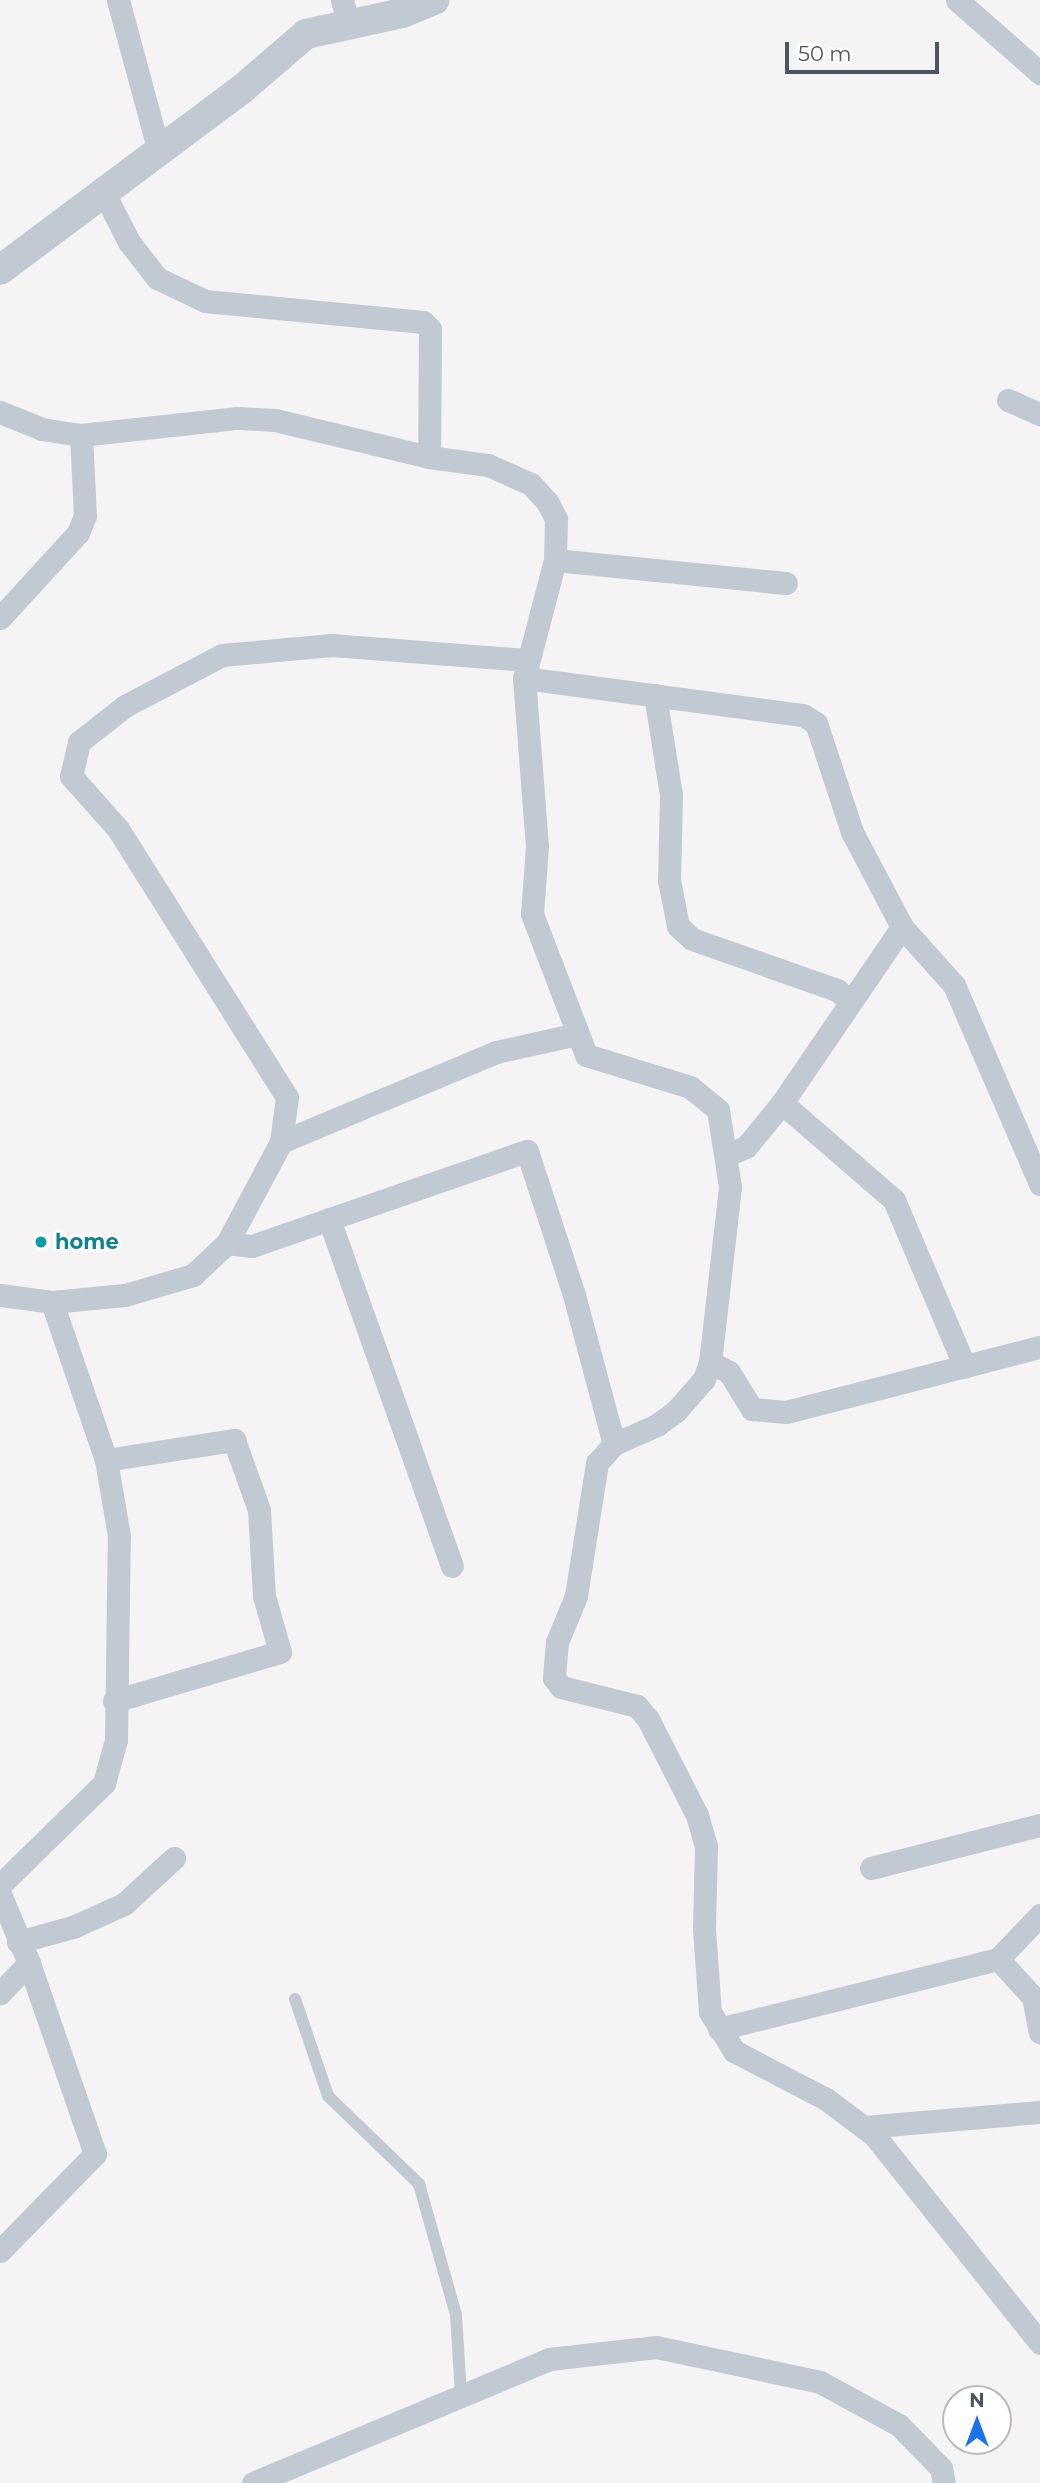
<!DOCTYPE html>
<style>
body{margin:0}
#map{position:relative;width:1040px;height:2483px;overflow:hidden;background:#f5f3f3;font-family:Montserrat,sans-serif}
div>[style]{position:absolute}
.service>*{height:12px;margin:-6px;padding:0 6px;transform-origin:6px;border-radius:6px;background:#c1cad2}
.minor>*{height:23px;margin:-11.5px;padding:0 11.5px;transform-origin:11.5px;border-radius:11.5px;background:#c1cad2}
.tertiary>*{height:30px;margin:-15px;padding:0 15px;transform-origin:15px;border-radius:15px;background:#c1cad2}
.dots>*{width:19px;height:19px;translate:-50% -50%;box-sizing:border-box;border:4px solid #fff;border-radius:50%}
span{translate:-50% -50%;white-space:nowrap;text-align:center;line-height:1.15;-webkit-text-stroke:6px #fff;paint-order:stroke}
.culture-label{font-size:21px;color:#0d838f;font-weight:700}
.left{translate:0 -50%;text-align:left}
.north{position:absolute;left:942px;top:2385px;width:70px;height:70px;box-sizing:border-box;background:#fff;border:2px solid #b7bbc0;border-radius:50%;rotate:0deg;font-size:19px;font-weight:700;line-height:28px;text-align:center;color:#4a5661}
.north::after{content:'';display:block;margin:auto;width:24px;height:32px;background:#1a73e8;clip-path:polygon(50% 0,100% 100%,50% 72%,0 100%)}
.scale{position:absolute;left:785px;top:42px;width:154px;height:32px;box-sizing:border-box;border:4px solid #4a5661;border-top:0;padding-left:9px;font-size:21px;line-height:24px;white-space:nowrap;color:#4a5661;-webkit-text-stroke:5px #fff;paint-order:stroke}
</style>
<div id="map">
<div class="service">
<i style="left:295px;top:1999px;width:102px;rotate:71.2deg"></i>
<i style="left:328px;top:2096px;width:127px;rotate:44deg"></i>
<i style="left:419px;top:2184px;width:136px;rotate:74.2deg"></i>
<i style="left:456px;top:2315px;width:80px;rotate:86.4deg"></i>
</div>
<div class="minor">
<i style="left:118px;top:0;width:157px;rotate:74.9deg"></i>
<i style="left:342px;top:0;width:26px;rotate:74deg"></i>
<i style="left:957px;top:0;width:111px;rotate:41.3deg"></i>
<i style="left:104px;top:193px;width:55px;rotate:63deg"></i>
<i style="left:129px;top:242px;width:46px;rotate:52.1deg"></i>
<i style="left:157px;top:278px;width:53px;rotate:25.6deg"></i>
<i style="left:205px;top:301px;width:219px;rotate:5.5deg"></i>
<i style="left:423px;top:322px;width:10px;rotate:45deg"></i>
<i style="left:430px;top:329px;width:128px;rotate:90.4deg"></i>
<i style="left:1008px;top:400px;width:35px;rotate:24deg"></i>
<i style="left:0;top:412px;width:45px;rotate:22deg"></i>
<i style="left:42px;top:429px;width:39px;rotate:9deg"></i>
<i style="left:81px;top:435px;width:158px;rotate:-6.2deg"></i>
<i style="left:238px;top:418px;width:37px;rotate:3deg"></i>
<i style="left:275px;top:420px;width:158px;rotate:13.5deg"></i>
<i style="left:429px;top:457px;width:60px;rotate:7.7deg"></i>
<i style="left:488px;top:465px;width:47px;rotate:23.8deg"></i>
<i style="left:531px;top:484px;width:25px;rotate:48deg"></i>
<i style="left:548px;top:503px;width:18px;rotate:63deg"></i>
<i style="left:556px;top:519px;width:41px;rotate:91.4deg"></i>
<i style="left:555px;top:560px;width:122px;rotate:104.7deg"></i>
<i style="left:524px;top:678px;width:169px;rotate:85.6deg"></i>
<i style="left:537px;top:846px;width:68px;rotate:94.2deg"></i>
<i style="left:532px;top:914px;width:151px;rotate:69deg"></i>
<i style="left:586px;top:1055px;width:109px;rotate:17.1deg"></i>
<i style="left:690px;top:1087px;width:36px;rotate:39deg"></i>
<i style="left:718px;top:1110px;width:78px;rotate:81.1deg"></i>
<i style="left:730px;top:1187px;width:176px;rotate:96.5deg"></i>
<i style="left:710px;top:1362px;width:18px;rotate:109deg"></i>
<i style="left:704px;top:1379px;width:43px;rotate:131.2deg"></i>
<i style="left:676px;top:1411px;width:24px;rotate:144deg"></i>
<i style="left:657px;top:1425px;width:47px;rotate:156.2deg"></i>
<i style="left:614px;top:1444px;width:25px;rotate:132deg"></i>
<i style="left:597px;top:1463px;width:135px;rotate:99deg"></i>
<i style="left:576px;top:1596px;width:50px;rotate:112.4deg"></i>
<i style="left:557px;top:1642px;width:36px;rotate:95deg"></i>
<i style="left:554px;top:1678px;width:11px;rotate:52deg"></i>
<i style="left:561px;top:1687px;width:78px;rotate:14deg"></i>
<i style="left:637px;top:1706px;width:17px;rotate:50deg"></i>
<i style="left:648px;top:1719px;width:108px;rotate:63deg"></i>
<i style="left:697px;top:1815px;width:32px;rotate:74deg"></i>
<i style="left:706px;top:1846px;width:83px;rotate:91.4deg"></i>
<i style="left:704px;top:1929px;width:83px;rotate:85.9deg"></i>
<i style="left:710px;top:2012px;width:46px;rotate:58.4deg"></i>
<i style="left:734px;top:2051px;width:104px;rotate:27.6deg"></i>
<i style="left:826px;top:2099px;width:60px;rotate:36.9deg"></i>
<i style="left:874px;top:2135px;width:266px;rotate:51.4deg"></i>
<i style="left:555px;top:560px;width:232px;rotate:5.7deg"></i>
<i style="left:0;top:618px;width:115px;rotate:-47.5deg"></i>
<i style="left:78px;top:533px;width:18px;rotate:-68deg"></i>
<i style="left:85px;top:516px;width:81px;rotate:-92.8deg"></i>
<i style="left:526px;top:660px;width:195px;rotate:-175.6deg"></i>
<i style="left:332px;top:645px;width:110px;rotate:174.8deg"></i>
<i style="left:222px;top:655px;width:110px;rotate:152.3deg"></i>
<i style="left:125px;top:706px;width:58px;rotate:142deg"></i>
<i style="left:79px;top:742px;width:35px;rotate:103deg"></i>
<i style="left:71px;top:776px;width:71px;rotate:48.4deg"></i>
<i style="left:118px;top:829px;width:317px;rotate:57.8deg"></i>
<i style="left:287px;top:1097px;width:45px;rotate:97.6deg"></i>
<i style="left:281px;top:1142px;width:115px;rotate:118.1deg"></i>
<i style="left:227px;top:1243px;width:25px;rotate:7deg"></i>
<i style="left:252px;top:1246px;width:291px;rotate:-19.1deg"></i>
<i style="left:527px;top:1151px;width:151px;rotate:71.9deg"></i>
<i style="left:574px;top:1295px;width:154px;rotate:75deg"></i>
<i style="left:524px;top:678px;width:281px;rotate:7.6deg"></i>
<i style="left:803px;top:715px;width:15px;rotate:32deg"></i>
<i style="left:816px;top:723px;width:115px;rotate:71.7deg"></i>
<i style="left:852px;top:832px;width:107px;rotate:62.2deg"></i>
<i style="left:902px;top:927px;width:78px;rotate:48.1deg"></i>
<i style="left:954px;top:985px;width:217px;rotate:66.6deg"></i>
<i style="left:655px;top:695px;width:101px;rotate:80.9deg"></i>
<i style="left:671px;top:795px;width:85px;rotate:91.3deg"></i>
<i style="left:669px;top:880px;width:47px;rotate:78.9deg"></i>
<i style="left:678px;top:926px;width:19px;rotate:43deg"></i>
<i style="left:692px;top:939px;width:154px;rotate:19.4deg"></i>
<i style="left:837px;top:990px;width:17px;rotate:40deg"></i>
<i style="left:782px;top:1103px;width:148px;rotate:40.9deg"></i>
<i style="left:894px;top:1200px;width:181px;rotate:67deg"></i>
<i style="left:281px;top:1142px;width:233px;rotate:-22.7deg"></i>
<i style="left:496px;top:1052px;width:83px;rotate:-12.5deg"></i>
<i style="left:728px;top:1154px;width:19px;rotate:-21deg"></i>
<i style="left:746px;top:1147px;width:57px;rotate:-50.7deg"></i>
<i style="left:782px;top:1103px;width:213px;rotate:-55.7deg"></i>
<i style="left:329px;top:1219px;width:368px;rotate:70.5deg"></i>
<i style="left:0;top:1295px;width:52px;rotate:7.7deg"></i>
<i style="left:710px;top:1362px;width:21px;rotate:28deg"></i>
<i style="left:729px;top:1372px;width:44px;rotate:58.1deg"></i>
<i style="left:752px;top:1409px;width:34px;rotate:5deg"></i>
<i style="left:786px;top:1412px;width:262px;rotate:-14.4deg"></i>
<i style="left:106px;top:1460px;width:130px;rotate:-8.9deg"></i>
<i style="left:234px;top:1440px;width:74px;rotate:70.3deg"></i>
<i style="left:259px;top:1510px;width:86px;rotate:86.7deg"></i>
<i style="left:264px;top:1596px;width:58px;rotate:74.1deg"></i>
<i style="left:280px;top:1652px;width:173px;rotate:163.6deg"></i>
<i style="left:871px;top:1868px;width:174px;rotate:-14.3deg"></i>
<i style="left:0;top:1885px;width:146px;rotate:-44.4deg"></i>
<i style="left:104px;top:1783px;width:45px;rotate:-74.4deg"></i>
<i style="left:116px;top:1740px;width:204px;rotate:-89.2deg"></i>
<i style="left:119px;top:1536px;width:77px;rotate:-99.7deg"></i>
<i style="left:106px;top:1460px;width:167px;rotate:-108.9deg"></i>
<i style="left:52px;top:1302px;width:73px;rotate:-5.5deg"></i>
<i style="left:125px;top:1295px;width:71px;rotate:-16.4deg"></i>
<i style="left:193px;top:1275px;width:47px;rotate:-43.3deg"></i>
<i style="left:0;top:1894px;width:75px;rotate:67.2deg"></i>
<i style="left:29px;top:1963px;width:42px;rotate:134deg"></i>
<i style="left:18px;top:1942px;width:57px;rotate:-15.3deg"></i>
<i style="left:73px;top:1927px;width:56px;rotate:-24.3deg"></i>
<i style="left:124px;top:1904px;width:68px;rotate:-42.6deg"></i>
<i style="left:998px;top:1959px;width:52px;rotate:47.4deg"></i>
<i style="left:1033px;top:1997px;width:36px;rotate:79deg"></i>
<i style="left:719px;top:2029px;width:288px;rotate:-14.1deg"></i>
<i style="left:998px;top:1959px;width:61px;rotate:-46.3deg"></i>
<i style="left:864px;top:2127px;width:177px;rotate:-4.9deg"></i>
<i style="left:0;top:2251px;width:136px;rotate:-45.6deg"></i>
<i style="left:95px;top:2154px;width:202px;rotate:-109.1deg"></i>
<i style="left:253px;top:2483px;width:321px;rotate:-22.7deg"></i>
<i style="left:549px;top:2359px;width:108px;rotate:-6.4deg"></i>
<i style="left:656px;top:2347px;width:168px;rotate:12deg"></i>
<i style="left:820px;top:2382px;width:90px;rotate:28.6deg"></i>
<i style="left:899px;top:2425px;width:60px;rotate:45.7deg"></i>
<i style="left:941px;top:2468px;width:15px;rotate:79deg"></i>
</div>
<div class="tertiary">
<i style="left:0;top:270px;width:301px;rotate:-36.8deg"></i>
<i style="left:241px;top:90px;width:86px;rotate:-40.7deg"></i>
<i style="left:306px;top:34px;width:98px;rotate:-12.3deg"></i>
<i style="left:402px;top:13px;width:35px;rotate:-22deg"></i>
</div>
<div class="dots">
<i style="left:41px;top:1242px;background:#0f9aa8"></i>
</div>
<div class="culture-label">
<span class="left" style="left:55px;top:1242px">home</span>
</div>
<div class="north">N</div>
<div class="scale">50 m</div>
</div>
